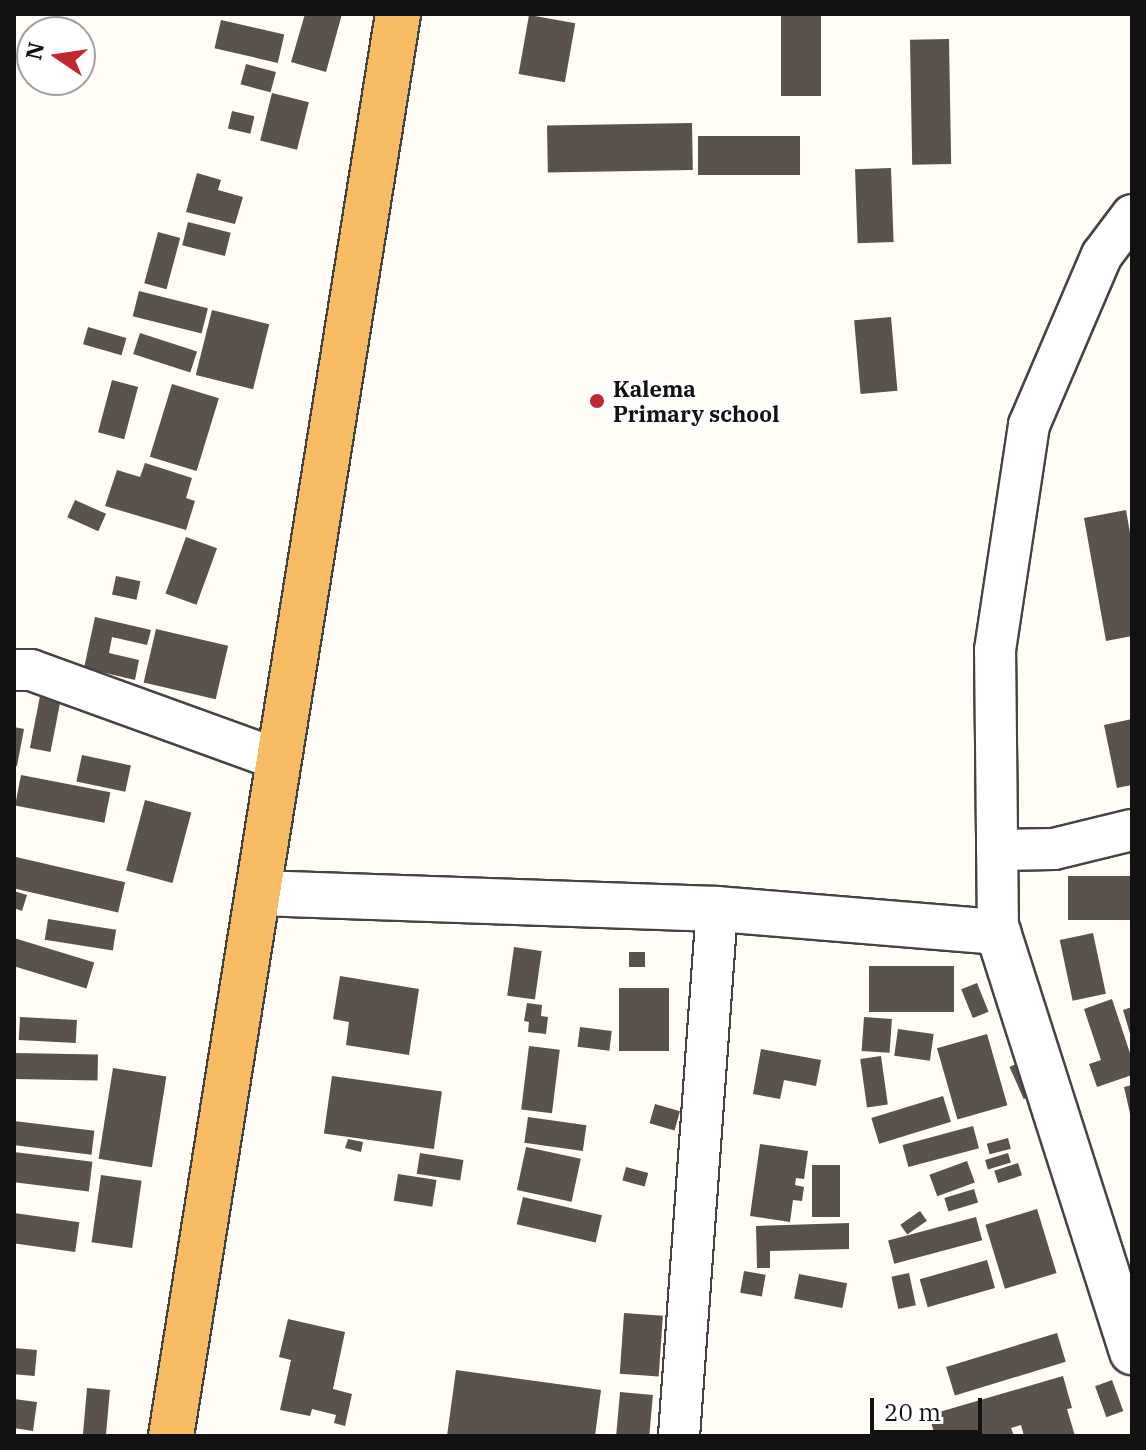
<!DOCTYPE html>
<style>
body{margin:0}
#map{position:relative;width:1146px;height:1450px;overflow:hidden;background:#fffdf5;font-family:"IBM Plex Serif",serif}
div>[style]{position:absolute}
.building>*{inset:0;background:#5a524d;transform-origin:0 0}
.roads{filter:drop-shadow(2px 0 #444) drop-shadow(-2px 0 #444) drop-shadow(0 2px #444) drop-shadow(0 -2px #444)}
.minor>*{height:40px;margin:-20px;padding:0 20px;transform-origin:20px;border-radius:20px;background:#fff}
.tertiary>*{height:44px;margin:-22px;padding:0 22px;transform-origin:22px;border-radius:22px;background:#fff}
.trunk>*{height:44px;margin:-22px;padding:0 22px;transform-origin:22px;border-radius:22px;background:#f7bc64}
.dots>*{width:22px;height:22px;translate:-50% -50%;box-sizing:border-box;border:4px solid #fff;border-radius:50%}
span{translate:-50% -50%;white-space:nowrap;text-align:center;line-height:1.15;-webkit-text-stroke:8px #fff;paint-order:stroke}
.poi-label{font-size:22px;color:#111;font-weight:700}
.left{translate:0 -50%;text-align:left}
.frame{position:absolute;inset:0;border:16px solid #111;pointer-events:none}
.north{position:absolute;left:16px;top:16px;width:80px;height:80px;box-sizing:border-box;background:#fff;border:2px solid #a0a0a0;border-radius:50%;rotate:283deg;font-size:22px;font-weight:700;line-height:32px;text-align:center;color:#111}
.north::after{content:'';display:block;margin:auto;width:28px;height:36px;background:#c4262e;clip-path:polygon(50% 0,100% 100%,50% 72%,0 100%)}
.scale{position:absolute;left:870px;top:1398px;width:112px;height:36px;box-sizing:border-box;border:4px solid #111;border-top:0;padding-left:10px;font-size:24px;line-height:28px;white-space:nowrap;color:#111;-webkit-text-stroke:6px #fff;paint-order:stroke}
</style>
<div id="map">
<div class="building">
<i style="clip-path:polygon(305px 14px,342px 14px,326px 72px,291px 62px)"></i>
<i style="left:781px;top:14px;width:40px;height:82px"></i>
<i style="left:529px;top:15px;width:47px;height:60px;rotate:10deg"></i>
<i style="left:221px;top:20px;width:65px;height:29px;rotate:13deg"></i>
<i style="left:949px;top:39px;width:125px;height:39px;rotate:89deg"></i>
<i style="left:246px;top:64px;width:31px;height:21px;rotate:15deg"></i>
<i style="left:272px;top:93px;width:38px;height:49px;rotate:14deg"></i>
<i style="left:232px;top:111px;width:23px;height:18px;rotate:13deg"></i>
<i style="left:692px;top:123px;width:47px;height:145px;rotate:89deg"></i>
<i style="left:698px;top:136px;width:102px;height:39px"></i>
<i style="left:891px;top:168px;width:74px;height:36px;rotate:88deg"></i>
<i style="clip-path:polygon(197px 173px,221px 180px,218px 190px,243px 197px,235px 224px,186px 212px)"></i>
<i style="left:188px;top:222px;width:44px;height:24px;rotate:14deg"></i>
<i style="left:158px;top:232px;width:23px;height:53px;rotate:15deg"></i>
<i style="left:139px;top:291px;width:71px;height:26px;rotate:14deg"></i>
<i style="left:212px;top:310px;width:59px;height:67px;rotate:14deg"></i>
<i style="left:891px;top:317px;width:74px;height:37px;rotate:85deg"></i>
<i style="left:88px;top:327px;width:40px;height:18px;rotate:16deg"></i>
<i style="left:140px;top:333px;width:60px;height:22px;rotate:18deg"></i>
<i style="left:112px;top:380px;width:27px;height:54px;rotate:15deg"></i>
<i style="left:172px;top:384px;width:49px;height:76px;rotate:17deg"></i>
<i style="clip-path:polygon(145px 463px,192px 478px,186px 498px,195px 501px,186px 530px,105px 506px,117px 470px,140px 477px)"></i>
<i style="left:75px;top:500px;width:34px;height:19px;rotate:24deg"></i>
<i style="clip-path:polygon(1126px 510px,1132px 544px,1132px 636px,1106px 641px,1084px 518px)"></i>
<i style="left:186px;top:537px;width:33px;height:60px;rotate:20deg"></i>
<i style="left:116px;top:576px;width:25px;height:19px;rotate:12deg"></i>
<i style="clip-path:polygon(95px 617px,151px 630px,147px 645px,112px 637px,109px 653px,139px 660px,135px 680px,84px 668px)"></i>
<i style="left:156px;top:629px;width:74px;height:55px;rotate:13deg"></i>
<i style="left:40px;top:696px;width:21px;height:53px;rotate:11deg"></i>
<i style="clip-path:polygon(1132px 719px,1132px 785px,1117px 788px,1104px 725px)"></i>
<i style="clip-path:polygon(14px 727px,24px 729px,17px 766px,14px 766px)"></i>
<i style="left:82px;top:755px;width:50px;height:27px;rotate:12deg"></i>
<i style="left:21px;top:775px;width:91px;height:31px;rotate:11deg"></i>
<i style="left:145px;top:800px;width:48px;height:73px;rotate:15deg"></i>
<i style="left:16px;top:857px;width:112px;height:31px;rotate:13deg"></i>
<i style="left:1132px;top:876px;width:44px;height:64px;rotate:90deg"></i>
<i style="clip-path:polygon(14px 891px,27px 895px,22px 911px,14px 908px)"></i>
<i style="left:48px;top:919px;width:69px;height:21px;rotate:9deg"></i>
<i style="left:1093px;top:933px;width:62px;height:34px;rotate:78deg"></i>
<i style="left:14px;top:938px;width:84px;height:27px;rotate:17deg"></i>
<i style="left:514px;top:947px;width:28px;height:49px;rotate:8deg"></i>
<i style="left:629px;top:952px;width:16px;height:15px"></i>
<i style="left:869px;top:966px;width:85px;height:46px"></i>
<i style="clip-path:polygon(340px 976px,419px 989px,409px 1055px,346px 1045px,349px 1022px,333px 1019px)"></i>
<i style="left:977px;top:983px;width:31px;height:17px;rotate:68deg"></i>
<i style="left:619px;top:988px;width:50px;height:63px"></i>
<i style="clip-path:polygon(1112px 999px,1132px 1059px,1132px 1075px,1097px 1087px,1089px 1064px,1101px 1060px,1084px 1009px)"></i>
<i style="clip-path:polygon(527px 1003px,542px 1005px,541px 1016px,548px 1017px,546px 1034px,528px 1032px,529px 1022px,524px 1021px)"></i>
<i style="clip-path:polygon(1132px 1007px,1132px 1037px,1131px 1037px,1123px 1010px)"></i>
<i style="left:20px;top:1017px;width:57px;height:23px;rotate:3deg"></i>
<i style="left:864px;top:1017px;width:28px;height:34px;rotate:4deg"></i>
<i style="left:580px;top:1027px;width:32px;height:20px;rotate:7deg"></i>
<i style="left:898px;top:1029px;width:36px;height:27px;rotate:8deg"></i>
<i style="left:987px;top:1034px;width:74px;height:52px;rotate:74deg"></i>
<i style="left:529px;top:1046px;width:31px;height:64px;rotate:7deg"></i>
<i style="clip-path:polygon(761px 1049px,821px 1060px,816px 1086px,784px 1080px,780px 1099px,753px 1094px)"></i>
<i style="left:14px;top:1053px;width:84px;height:26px;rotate:1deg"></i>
<i style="left:881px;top:1056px;width:49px;height:21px;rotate:82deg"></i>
<i style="left:1025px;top:1060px;width:35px;height:17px;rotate:66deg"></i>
<i style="left:113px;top:1068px;width:54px;height:92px;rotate:9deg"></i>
<i style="left:332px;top:1076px;width:111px;height:58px;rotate:8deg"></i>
<i style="clip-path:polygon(1132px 1085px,1132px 1118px,1131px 1118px,1124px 1087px)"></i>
<i style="left:943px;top:1096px;width:27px;height:75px;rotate:73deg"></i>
<i style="left:655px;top:1104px;width:26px;height:20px;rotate:16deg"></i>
<i style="left:528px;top:1117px;width:59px;height:26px;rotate:8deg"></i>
<i style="left:14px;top:1121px;width:81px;height:24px;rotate:7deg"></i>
<i style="left:973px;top:1126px;width:23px;height:73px;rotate:75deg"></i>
<i style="left:1008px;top:1138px;width:11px;height:22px;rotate:75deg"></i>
<i style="clip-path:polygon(348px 1139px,363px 1142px,361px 1152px,345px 1148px)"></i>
<i style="clip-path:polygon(760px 1144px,808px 1151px,804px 1179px,796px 1178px,795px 1185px,804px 1187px,802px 1201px,793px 1200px,790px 1222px,750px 1216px)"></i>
<i style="left:526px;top:1147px;width:56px;height:44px;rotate:12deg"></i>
<i style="left:14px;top:1152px;width:79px;height:30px;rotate:7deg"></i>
<i style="left:420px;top:1153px;width:44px;height:21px;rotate:9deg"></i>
<i style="left:1008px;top:1153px;width:10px;height:24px;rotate:73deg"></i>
<i style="left:967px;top:1161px;width:23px;height:40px;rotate:70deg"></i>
<i style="left:1018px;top:1163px;width:13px;height:25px;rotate:72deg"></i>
<i style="left:812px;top:1165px;width:28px;height:52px"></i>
<i style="left:626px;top:1167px;width:23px;height:14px;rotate:15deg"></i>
<i style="left:398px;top:1174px;width:39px;height:27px;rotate:9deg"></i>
<i style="left:101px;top:1175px;width:41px;height:68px;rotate:8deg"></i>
<i style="left:974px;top:1189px;width:14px;height:31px;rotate:73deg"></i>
<i style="left:523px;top:1197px;width:81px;height:28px;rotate:13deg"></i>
<i style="left:1037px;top:1209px;width:67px;height:54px;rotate:73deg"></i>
<i style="left:920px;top:1211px;width:12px;height:24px;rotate:55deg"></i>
<i style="left:14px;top:1213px;width:66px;height:30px;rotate:8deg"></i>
<i style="left:976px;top:1217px;width:24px;height:91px;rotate:75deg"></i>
<i style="clip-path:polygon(849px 1223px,849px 1249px,770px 1251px,770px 1268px,757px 1268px,756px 1226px)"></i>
<i style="left:987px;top:1260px;width:29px;height:70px;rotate:74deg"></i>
<i style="left:744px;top:1271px;width:22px;height:22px;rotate:10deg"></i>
<i style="left:909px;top:1273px;width:33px;height:18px;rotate:78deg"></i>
<i style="left:799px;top:1274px;width:49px;height:25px;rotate:11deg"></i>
<i style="left:624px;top:1313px;width:39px;height:61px;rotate:4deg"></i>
<i style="clip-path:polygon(288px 1319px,345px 1332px,333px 1389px,352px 1394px,345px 1426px,334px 1423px,336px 1415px,312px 1409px,310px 1416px,280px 1410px,291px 1360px,279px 1357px)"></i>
<i style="left:1057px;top:1333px;width:30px;height:116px;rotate:73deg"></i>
<i style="left:14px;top:1348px;width:23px;height:26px;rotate:5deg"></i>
<i style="clip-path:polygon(456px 1370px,601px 1390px,595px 1436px,447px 1436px)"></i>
<i style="clip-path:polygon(1063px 1376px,1072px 1408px,1067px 1409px,1075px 1436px,1024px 1436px,1021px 1425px,1011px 1428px,1014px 1436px,935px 1436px,929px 1415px)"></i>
<i style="left:1112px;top:1380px;width:33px;height:18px;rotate:70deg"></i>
<i style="left:87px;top:1388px;width:23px;height:48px;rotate:5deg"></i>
<i style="left:620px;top:1392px;width:33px;height:44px;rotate:5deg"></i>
<i style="clip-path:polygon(14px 1399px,37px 1402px,33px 1431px,14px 1428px)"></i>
</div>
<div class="roads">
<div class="minor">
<i style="left:14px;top:670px;width:17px"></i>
<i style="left:31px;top:670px;width:265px;rotate:19.9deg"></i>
<i style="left:997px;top:850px;width:57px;rotate:-1deg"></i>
<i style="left:1054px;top:849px;width:80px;rotate:-13.7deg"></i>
<i style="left:998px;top:932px;width:282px;rotate:-90.6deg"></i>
<i style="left:995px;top:650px;width:228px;rotate:-81.4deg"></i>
<i style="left:1029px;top:425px;width:185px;rotate:-66.8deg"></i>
<i style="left:1102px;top:255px;width:50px;rotate:-53.1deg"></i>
<i style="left:679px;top:1436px;width:528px;rotate:-85.88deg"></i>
</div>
<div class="tertiary">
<i style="left:259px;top:893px;width:458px;rotate:2deg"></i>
<i style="left:717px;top:909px;width:282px;rotate:4.7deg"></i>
<i style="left:998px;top:932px;width:441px;rotate:72.3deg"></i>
</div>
<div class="trunk">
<i style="left:171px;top:1436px;width:1440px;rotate:-80.93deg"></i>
</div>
</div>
<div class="dots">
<i style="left:597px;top:401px;background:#c4262e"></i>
</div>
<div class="poi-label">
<span class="left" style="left:613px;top:401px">Kalema<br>Primary school</span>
</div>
<div class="frame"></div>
<div class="north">N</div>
<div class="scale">20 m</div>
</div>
